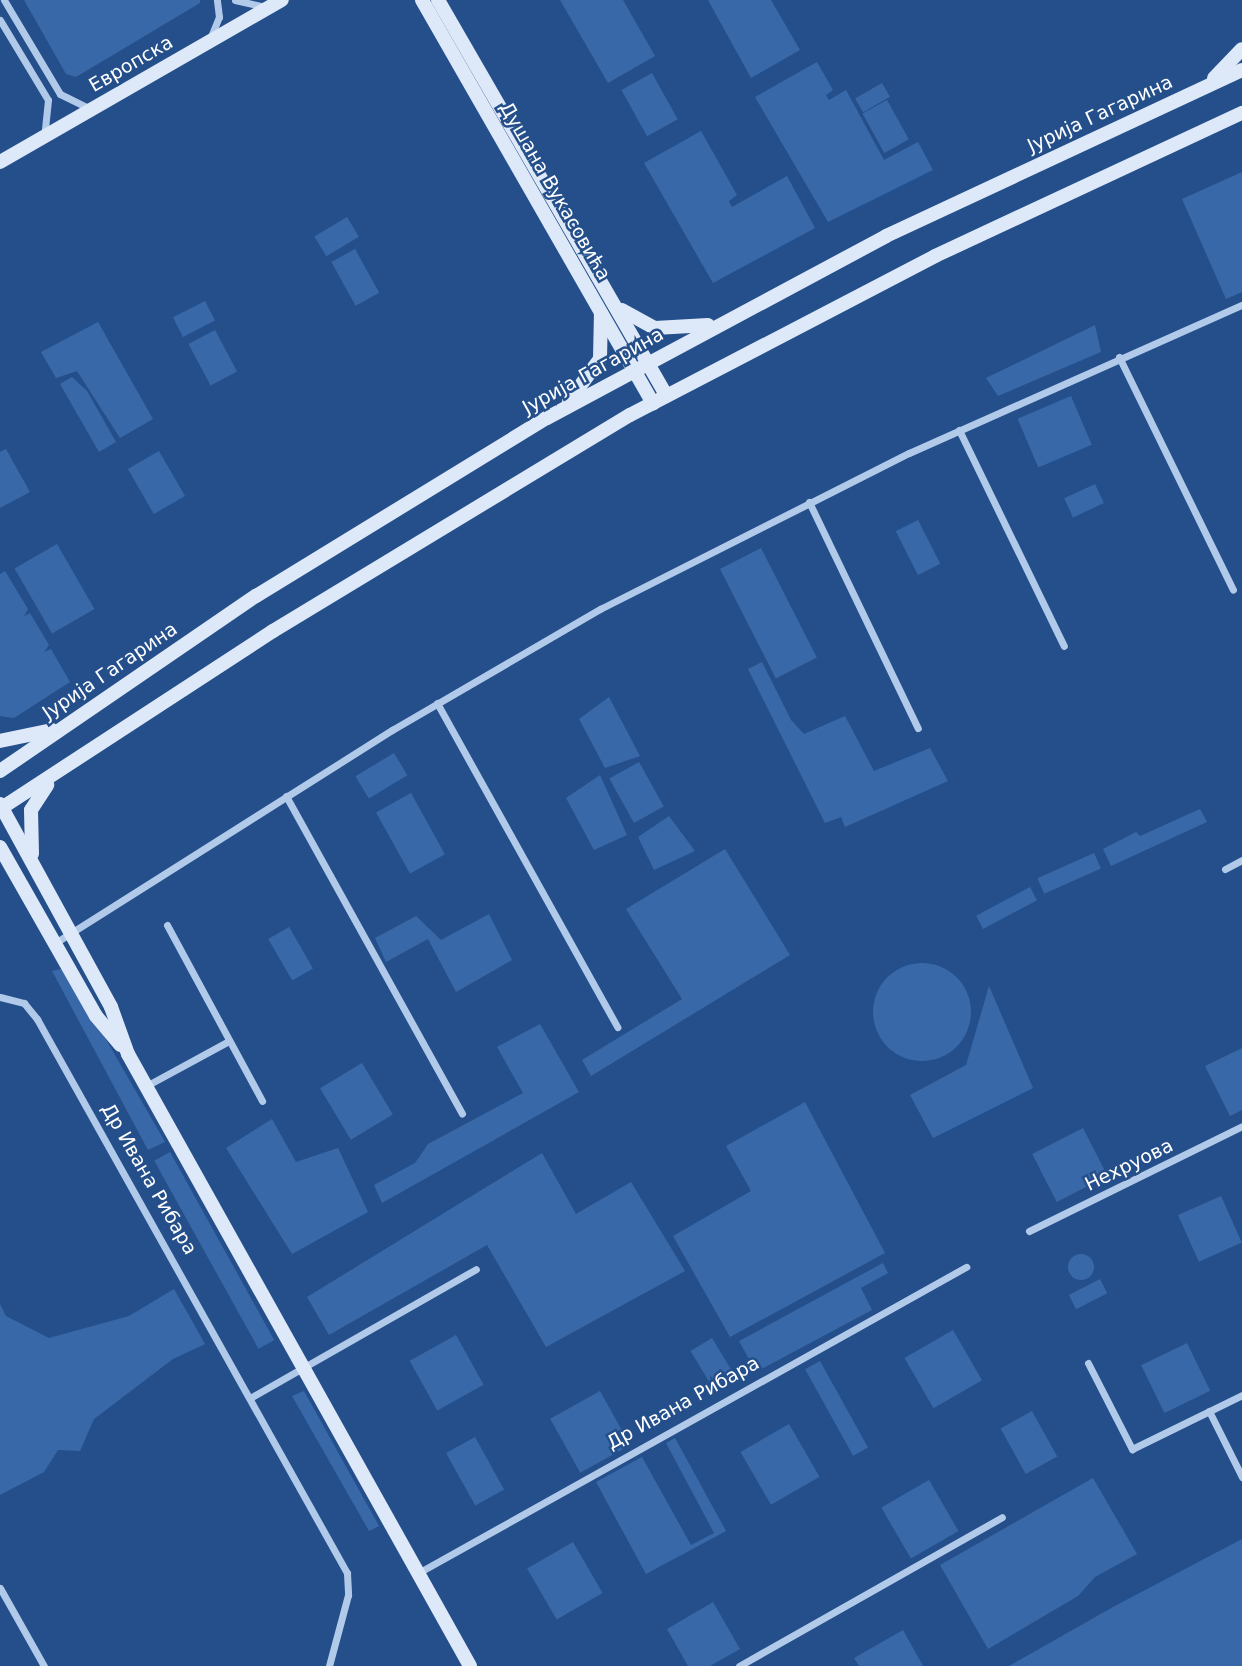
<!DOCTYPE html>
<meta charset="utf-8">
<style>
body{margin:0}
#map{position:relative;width:1242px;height:1666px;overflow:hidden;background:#244f8b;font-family:"DejaVu Sans",sans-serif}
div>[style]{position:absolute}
.green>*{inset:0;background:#3968a8;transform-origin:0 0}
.round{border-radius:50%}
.street>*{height:7px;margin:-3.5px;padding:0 3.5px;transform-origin:3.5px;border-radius:3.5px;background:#b2caea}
.secondary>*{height:14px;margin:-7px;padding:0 7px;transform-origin:7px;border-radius:7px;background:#dde8f8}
span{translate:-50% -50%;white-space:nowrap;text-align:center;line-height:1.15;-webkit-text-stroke:5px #244f8b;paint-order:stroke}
.street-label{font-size:19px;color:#fff}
</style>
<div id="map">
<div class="green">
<i style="clip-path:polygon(24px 0,200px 0,200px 3px,76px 77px,66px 74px)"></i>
<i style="clip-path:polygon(560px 0,623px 0,655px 56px,608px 83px)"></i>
<i style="clip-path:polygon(708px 0,771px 0,800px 50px,751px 78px)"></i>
<i style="clip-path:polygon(817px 62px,833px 90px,826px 95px,829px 100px,846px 90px,884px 160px,918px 142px,933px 170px,828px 222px,755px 97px)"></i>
<i style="left:652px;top:73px;width:53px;height:35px;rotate:61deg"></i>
<i style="left:882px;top:83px;width:16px;height:31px;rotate:60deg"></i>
<i style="left:887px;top:100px;width:45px;height:28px;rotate:61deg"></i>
<i style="clip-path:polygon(701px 131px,737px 195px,729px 201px,732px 207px,787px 176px,815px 228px,713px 283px,644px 163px)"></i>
<i style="clip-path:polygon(1242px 172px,1242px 292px,1226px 299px,1182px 199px)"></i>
<i style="left:347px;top:217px;width:23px;height:38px;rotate:59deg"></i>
<i style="left:355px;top:249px;width:50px;height:27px;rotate:61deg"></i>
<i style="left:205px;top:301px;width:22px;height:36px;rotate:63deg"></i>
<i style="clip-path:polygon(98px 322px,153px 419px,120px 438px,77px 371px,56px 378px,41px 352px)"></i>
<i style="clip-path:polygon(1095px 325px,1101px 352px,998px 396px,986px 378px)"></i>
<i style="left:215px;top:330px;width:47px;height:30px;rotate:62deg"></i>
<i style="clip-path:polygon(72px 377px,87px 391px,116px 442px,99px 452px,60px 384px)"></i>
<i style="left:1071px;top:396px;width:53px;height:58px;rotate:67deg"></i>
<i style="clip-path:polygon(6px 449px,30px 492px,0 508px,0 452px)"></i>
<i style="left:159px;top:451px;width:52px;height:36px;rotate:60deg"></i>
<i style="left:1095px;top:484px;width:21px;height:34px;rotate:65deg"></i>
<i style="left:918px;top:520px;width:49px;height:25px;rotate:63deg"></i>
<i style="left:57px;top:544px;width:75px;height:49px;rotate:60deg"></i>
<i style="left:761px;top:548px;width:123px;height:46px;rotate:63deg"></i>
<i style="clip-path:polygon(5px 571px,28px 609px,24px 616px,30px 613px,49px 645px,44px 652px,51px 649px,70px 682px,14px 718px,0 716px,0 574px)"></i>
<i style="clip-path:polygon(762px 662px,791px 720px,804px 734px,845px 716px,874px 771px,930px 748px,948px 781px,845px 827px,841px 817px,825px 823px,748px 669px)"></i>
<i style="clip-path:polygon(609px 697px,640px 756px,605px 768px,579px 719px)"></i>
<i style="left:394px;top:753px;width:26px;height:45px;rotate:59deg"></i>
<i style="left:639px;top:762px;width:51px;height:34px;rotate:61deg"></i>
<i style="clip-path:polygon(600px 775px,627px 835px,594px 850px,566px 798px)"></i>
<i style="left:411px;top:793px;width:70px;height:40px;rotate:61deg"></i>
<i style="clip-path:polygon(1200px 809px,1207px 822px,1111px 866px,1103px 849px,1136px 832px,1140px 836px)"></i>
<i style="clip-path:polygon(669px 816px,695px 851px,654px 870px,638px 837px)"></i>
<i style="clip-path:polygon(725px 849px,790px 955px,591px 1076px,582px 1060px,682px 999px,626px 909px)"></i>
<i style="left:1094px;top:853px;width:17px;height:62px;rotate:66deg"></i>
<i style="left:1030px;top:887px;width:15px;height:61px;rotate:62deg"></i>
<i style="clip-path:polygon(489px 914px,512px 960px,456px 992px,428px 939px,386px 962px,375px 938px,416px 916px,441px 940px)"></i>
<i style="left:289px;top:927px;width:48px;height:24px;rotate:60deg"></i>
<i class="round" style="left:873px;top:963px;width:98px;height:98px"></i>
<i style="clip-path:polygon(65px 968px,165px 1142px,148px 1150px,52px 971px)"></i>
<i style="clip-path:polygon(989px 986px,1033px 1088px,933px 1138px,910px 1095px,966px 1065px)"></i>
<i style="clip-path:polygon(540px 1024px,579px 1092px,382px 1203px,374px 1185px,415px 1163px,428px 1144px,523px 1093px,497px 1047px)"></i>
<i style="clip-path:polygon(1242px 1048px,1242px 1110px,1230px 1116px,1205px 1066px)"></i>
<i style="left:362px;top:1063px;width:60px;height:49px;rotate:59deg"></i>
<i style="clip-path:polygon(805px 1102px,885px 1253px,730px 1337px,673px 1236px,751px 1191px,726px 1146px)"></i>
<i style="clip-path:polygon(272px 1119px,296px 1162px,338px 1148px,368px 1212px,292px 1254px,226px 1148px)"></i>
<i style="left:1083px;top:1128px;width:54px;height:57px;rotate:63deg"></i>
<i style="left:170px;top:1152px;width:215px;height:18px;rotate:61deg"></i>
<i style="clip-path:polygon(542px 1153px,576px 1214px,631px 1182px,685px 1271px,546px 1347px,487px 1245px,329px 1335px,307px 1297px)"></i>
<i style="left:1221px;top:1196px;width:51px;height:47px;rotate:66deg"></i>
<i class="round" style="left:1068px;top:1254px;width:26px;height:26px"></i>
<i style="clip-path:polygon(883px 1263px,888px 1273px,861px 1288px,872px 1310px,756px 1372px,739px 1341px)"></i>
<i style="left:1100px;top:1279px;width:16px;height:35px;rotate:63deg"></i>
<i style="clip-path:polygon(174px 1289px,205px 1344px,173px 1359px,94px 1419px,80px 1451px,58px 1450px,44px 1472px,0 1495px,0 1304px,6px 1316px,49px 1338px,129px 1316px)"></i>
<i style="left:953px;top:1330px;width:58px;height:56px;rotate:60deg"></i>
<i style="left:456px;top:1335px;width:57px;height:53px;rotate:61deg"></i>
<i style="left:712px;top:1338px;width:43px;height:25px;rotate:59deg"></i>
<i style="left:1187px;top:1343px;width:53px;height:51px;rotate:64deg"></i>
<i style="left:820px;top:1361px;width:99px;height:17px;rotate:61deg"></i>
<i style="clip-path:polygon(304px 1391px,379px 1526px,369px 1531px,292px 1396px)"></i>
<i style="left:600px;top:1391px;width:62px;height:57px;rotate:61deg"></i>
<i style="left:1032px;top:1411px;width:52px;height:36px;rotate:61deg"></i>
<i style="left:789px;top:1424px;width:61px;height:56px;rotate:60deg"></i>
<i style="left:475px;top:1437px;width:60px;height:33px;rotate:61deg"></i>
<i style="clip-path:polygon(675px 1438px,726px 1531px,646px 1574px,596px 1482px,642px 1457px,691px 1545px,714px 1533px,666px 1443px)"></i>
<i style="clip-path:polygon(1093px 1478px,1137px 1554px,1095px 1577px,1078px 1596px,988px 1649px,940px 1565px)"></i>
<i style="left:929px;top:1480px;width:59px;height:55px;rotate:60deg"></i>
<i style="clip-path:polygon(1242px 1539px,1242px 1666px,1009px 1666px,1113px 1607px)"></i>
<i style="left:573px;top:1542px;width:59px;height:53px;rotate:60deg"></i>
<i style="clip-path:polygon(713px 1602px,740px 1649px,710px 1666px,688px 1666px,667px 1629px)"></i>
<i style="clip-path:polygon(903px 1630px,923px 1666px,859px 1666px,854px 1658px)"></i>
</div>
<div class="street">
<i style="left:4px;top:0;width:109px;rotate:59.2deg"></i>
<i style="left:60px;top:94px;width:32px;rotate:26deg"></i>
<i style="left:235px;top:0;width:31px;rotate:13deg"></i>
<i style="left:0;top:20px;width:93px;rotate:59deg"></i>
<i style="left:48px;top:100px;width:36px;rotate:96deg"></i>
<i style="left:210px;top:39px;width:24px;rotate:-68deg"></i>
<i style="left:219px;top:17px;width:17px;rotate:-97deg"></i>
<i style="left:1119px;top:357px;width:259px;rotate:63.9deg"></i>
<i style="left:959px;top:430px;width:240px;rotate:64.1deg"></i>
<i style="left:809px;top:502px;width:251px;rotate:64.3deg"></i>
<i style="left:437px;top:703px;width:371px;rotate:60.9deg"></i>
<i style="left:286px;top:796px;width:363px;rotate:61deg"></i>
<i style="left:1225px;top:869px;width:19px;rotate:-28deg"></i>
<i style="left:167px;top:925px;width:200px;rotate:61.6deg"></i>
<i style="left:55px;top:943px;width:399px;rotate:-32.3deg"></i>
<i style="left:392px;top:730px;width:241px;rotate:-30.2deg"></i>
<i style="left:600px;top:609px;width:346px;rotate:-26.8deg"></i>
<i style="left:909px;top:453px;width:364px;rotate:-24deg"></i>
<i style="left:0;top:997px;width:25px;rotate:14deg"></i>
<i style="left:24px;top:1003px;width:21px;rotate:51deg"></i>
<i style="left:37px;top:1019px;width:635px;rotate:60.77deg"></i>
<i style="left:347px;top:1573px;width:22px;rotate:87deg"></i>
<i style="left:348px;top:1595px;width:73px;rotate:105deg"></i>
<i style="left:146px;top:1086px;width:94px;rotate:-28.5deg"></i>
<i style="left:1029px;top:1231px;width:237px;rotate:-26.2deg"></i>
<i style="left:1088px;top:1363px;width:97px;rotate:62.9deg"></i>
<i style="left:1132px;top:1449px;width:123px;rotate:-26.1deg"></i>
<i style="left:250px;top:1398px;width:260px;rotate:-29.7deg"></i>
<i style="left:1209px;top:1411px;width:74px;rotate:63.4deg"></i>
<i style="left:418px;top:1573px;width:628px;rotate:-29.18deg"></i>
<i style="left:0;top:1588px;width:90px;rotate:60.6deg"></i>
<i style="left:739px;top:1666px;width:302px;rotate:-29.5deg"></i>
</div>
<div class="secondary">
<i style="left:422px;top:0;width:465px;rotate:60.2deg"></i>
<i style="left:438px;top:0;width:457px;rotate:60deg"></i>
<i style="left:1214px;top:78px;width:40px;rotate:-46deg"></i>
<i style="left:0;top:162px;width:325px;rotate:-29.9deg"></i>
<i style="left:622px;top:310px;width:38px;rotate:29deg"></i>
<i style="left:655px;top:328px;width:53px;rotate:-3.2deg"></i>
<i style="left:569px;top:401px;width:52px;rotate:-53.6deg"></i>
<i style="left:600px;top:359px;width:46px;rotate:-88.8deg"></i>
<i style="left:0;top:741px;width:53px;rotate:-11.9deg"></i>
<i style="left:0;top:771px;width:310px;rotate:-34.4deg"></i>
<i style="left:256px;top:596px;width:341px;rotate:-31.5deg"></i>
<i style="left:547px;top:418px;width:385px;rotate:-28.2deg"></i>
<i style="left:886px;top:236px;width:393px;rotate:-25deg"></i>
<i style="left:0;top:804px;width:231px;rotate:61.3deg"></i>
<i style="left:111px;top:1007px;width:50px;rotate:70.1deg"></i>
<i style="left:128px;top:1054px;width:701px;rotate:60.8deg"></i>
<i style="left:0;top:809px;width:326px;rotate:-33.1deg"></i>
<i style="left:273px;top:631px;width:417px;rotate:-31.2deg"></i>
<i style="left:630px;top:415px;width:344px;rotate:-27.5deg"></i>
<i style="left:935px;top:256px;width:339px;rotate:-25deg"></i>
<i style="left:0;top:847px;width:194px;rotate:60.4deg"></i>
<i style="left:96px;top:1016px;width:38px;rotate:50deg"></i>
<i style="left:32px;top:854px;width:44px;rotate:-91.3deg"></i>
<i style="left:31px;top:810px;width:30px;rotate:-57deg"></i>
</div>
<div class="street-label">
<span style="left:131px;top:64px;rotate:-30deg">Европска</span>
<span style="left:1100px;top:114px;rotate:-25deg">Јурија Гагарина</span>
<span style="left:555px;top:191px;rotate:60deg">Душана Вукасовића</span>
<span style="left:593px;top:371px;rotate:-29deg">Јурија Гагарина</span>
<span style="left:110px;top:671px;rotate:-34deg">Јурија Гагарина</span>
<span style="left:1129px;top:1165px;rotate:-26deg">Нехруова</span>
<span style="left:149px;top:1179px;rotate:60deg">Др Ивана Рибара</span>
<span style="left:683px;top:1403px;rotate:-29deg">Др Ивана Рибара</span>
</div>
</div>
